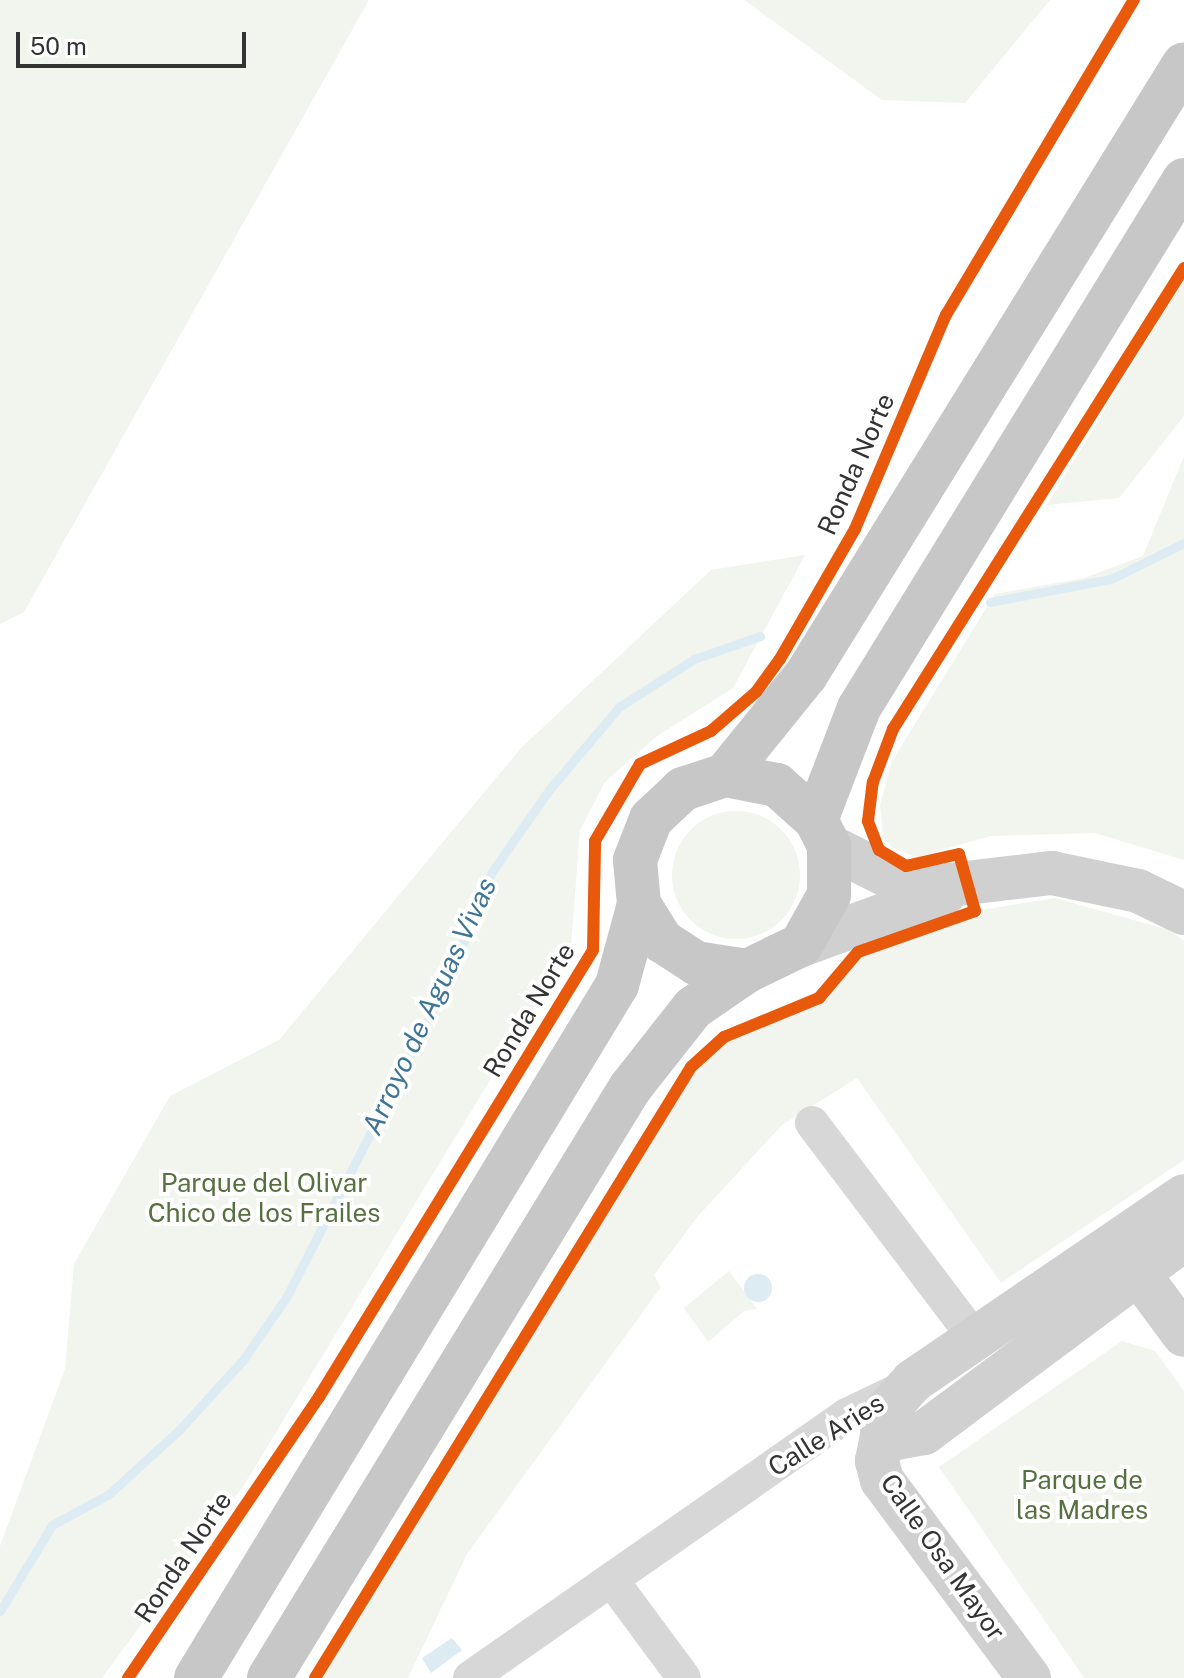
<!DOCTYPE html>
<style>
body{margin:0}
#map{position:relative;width:1184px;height:1678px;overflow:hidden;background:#fff;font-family:"Public Sans",sans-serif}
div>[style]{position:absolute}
.green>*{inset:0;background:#f1f5ed}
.round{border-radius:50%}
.water>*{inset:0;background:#ddebf3}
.stream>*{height:9px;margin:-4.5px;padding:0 4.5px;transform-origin:4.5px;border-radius:4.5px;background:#ddebf3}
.minor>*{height:34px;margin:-17px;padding:0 17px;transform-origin:17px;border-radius:17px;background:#d7d7d7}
.secondary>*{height:44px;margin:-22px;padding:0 22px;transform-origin:22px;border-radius:22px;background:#d0d0d0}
.trunk>*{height:44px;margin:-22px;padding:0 22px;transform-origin:22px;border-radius:22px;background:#c7c7c7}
.cycleway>*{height:12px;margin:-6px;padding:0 6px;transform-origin:6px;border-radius:6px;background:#e8590c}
span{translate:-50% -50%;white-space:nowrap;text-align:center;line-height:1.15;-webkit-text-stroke:8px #fff;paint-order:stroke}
.street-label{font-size:26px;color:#333}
.park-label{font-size:26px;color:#56703f}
.water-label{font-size:28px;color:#3f7597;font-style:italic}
.scale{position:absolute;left:16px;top:32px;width:230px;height:36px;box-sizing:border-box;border:4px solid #333;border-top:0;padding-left:10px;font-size:24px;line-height:28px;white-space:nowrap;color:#333;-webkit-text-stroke:6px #fff;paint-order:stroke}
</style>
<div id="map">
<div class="green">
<i style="clip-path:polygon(0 0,369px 0,24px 612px,0 624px)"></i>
<i style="clip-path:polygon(744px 0,1050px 0,965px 103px,882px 100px)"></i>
<i style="clip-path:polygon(1184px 280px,1184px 416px,1119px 498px,1047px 505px)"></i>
<i style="clip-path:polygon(1184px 456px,1184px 860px,1095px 833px,990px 836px,917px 857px,893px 848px,883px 837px,880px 805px,892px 761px,995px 594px,1084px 578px,1143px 556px)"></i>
<i style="clip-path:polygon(805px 555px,733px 688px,657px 736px,605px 782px,580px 830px,571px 947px,244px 1485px,102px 1678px,0 1678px,0 1546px,65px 1369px,74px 1264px,170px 1096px,279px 1040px,520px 749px,711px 570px)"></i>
<i class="round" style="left:672px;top:811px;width:128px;height:128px"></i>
<i style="clip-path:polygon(1055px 898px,1169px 930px,1184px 941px,1184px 1160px,1001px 1283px,857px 1078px,782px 1125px,698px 1216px,654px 1275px,661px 1287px,467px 1554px,408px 1678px,315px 1678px,691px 1067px,724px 1037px,818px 998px,858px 952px,975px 911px)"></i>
<i style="clip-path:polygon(729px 1271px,757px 1309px,744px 1311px,708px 1342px,684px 1308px)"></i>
<i style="clip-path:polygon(1122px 1341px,1155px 1351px,1184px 1391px,1184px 1678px,1084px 1678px,939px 1467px)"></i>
</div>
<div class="water">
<i class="round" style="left:744px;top:1274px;width:28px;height:28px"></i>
<i style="clip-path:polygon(452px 1638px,462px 1650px,431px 1673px,422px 1658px)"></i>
</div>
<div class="stream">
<i style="left:990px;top:602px;width:123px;rotate:-10.8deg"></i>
<i style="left:1111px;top:579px;width:81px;rotate:-26.3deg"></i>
<i style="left:0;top:1611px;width:100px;rotate:-58.8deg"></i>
<i style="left:52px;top:1525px;width:65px;rotate:-28.5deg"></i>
<i style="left:109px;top:1494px;width:95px;rotate:-42.4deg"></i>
<i style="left:179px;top:1430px;width:95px;rotate:-47.6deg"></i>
<i style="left:243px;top:1360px;width:78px;rotate:-55.5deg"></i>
<i style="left:287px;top:1296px;width:354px;rotate:-62.9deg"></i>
<i style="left:448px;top:981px;width:116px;rotate:-68.3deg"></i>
<i style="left:491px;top:873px;width:101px;rotate:-55.1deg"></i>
<i style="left:549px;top:790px;width:109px;rotate:-49.9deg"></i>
<i style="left:619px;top:707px;width:89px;rotate:-32.6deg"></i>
<i style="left:694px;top:659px;width:70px;rotate:-19.2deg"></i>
</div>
<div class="minor">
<i style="left:812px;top:1123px;width:268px;rotate:52.9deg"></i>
<i style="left:613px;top:1582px;width:119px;rotate:53.5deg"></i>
<i style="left:470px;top:1678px;width:460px;rotate:-34.9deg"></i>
<i style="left:847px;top:1415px;width:62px;rotate:-25.7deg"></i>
</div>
<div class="secondary">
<i style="left:829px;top:846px;width:96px;rotate:26.6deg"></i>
<i style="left:915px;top:889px;width:138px;rotate:-6.7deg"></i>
<i style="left:1052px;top:873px;width:88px;rotate:11.8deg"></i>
<i style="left:1138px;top:891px;width:51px;rotate:25.6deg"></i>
<i style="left:801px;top:945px;width:153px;rotate:-19.9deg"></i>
<i style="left:1138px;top:1273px;width:77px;rotate:53.4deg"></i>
<i style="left:882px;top:1430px;width:16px;rotate:30deg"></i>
<i style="left:896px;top:1438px;width:28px;rotate:-10deg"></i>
<i style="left:924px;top:1433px;width:324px;rotate:-36.7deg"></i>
<i style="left:1029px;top:1678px;width:247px;rotate:-126.6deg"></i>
<i style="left:882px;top:1480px;width:20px;rotate:-105deg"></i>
<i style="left:877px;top:1461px;width:52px;rotate:-78.9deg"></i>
<i style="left:887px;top:1410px;width:39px;rotate:-48deg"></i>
<i style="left:913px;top:1381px;width:328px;rotate:-34.3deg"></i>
</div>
<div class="trunk">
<i style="left:725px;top:775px;width:129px;rotate:-51deg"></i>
<i style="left:806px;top:675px;width:718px;rotate:-58.26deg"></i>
<i style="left:816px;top:820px;width:120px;rotate:-69deg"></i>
<i style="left:859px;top:708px;width:620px;rotate:-58.39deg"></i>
<i style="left:196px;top:1678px;width:811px;rotate:-58.72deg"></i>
<i style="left:617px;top:985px;width:84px;rotate:-74.8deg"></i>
<i style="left:639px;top:904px;width:44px;rotate:-95.2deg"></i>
<i style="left:635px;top:860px;width:44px;rotate:-68.7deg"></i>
<i style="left:651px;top:819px;width:44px;rotate:-43.2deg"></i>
<i style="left:683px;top:789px;width:44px;rotate:-18.4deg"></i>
<i style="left:725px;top:775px;width:53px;rotate:10.9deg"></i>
<i style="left:777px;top:785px;width:52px;rotate:41.9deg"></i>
<i style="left:816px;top:820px;width:29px;rotate:63deg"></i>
<i style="left:829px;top:846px;width:49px;rotate:90deg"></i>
<i style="left:829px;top:895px;width:57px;rotate:119.2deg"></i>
<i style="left:801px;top:945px;width:60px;rotate:154.3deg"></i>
<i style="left:747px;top:971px;width:52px;rotate:-171.1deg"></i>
<i style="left:696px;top:963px;width:40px;rotate:-147.1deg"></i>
<i style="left:662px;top:941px;width:44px;rotate:-121.9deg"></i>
<i style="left:269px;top:1678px;width:692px;rotate:-58.54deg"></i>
<i style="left:630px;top:1088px;width:102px;rotate:-51.8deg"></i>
<i style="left:693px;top:1008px;width:65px;rotate:-34.4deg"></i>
</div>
<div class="cycleway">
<i style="left:128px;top:1678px;width:340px;rotate:-55.8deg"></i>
<i style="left:319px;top:1397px;width:524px;rotate:-58.49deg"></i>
<i style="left:593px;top:950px;width:109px;rotate:-88.9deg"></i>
<i style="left:595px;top:841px;width:89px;rotate:-59.7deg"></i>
<i style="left:640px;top:764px;width:78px;rotate:-24.9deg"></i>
<i style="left:711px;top:731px;width:60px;rotate:-40.9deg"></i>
<i style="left:756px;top:692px;width:41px;rotate:-54deg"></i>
<i style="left:780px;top:659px;width:150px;rotate:-60deg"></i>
<i style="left:855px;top:529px;width:233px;rotate:-67deg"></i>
<i style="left:946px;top:315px;width:367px;rotate:-59.2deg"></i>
<i style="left:315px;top:1678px;width:717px;rotate:-58.39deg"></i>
<i style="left:691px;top:1067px;width:45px;rotate:-42.3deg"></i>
<i style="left:724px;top:1037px;width:103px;rotate:-22.3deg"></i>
<i style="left:819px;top:998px;width:60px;rotate:-49.7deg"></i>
<i style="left:858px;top:952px;width:124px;rotate:-19.3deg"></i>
<i style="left:975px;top:911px;width:59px;rotate:-105.7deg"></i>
<i style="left:959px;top:854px;width:54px;rotate:167.2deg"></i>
<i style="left:906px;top:866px;width:31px;rotate:-149deg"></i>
<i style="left:879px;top:850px;width:31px;rotate:-111deg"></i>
<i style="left:868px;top:821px;width:39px;rotate:-83deg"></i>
<i style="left:873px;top:782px;width:57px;rotate:-69.3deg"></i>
<i style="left:893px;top:729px;width:545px;rotate:-57.74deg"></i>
</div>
<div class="street-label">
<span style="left:856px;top:464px;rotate:-66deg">Ronda Norte</span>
<span style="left:529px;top:1010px;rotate:-59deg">Ronda Norte</span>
<span style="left:826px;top:1435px;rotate:-32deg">Calle Aries</span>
<span style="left:183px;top:1557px;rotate:-56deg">Ronda Norte</span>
<span style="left:943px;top:1557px;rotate:55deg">Calle Osa Mayor</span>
</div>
<div class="park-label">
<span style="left:264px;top:1198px">Parque del Olivar<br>Chico de los Frailes</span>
<span style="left:1082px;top:1495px">Parque de<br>las Madres</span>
</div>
<div class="water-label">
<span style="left:429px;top:1006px;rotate:-65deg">Arroyo de Aguas Vivas</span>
</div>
<div class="scale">50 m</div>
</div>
